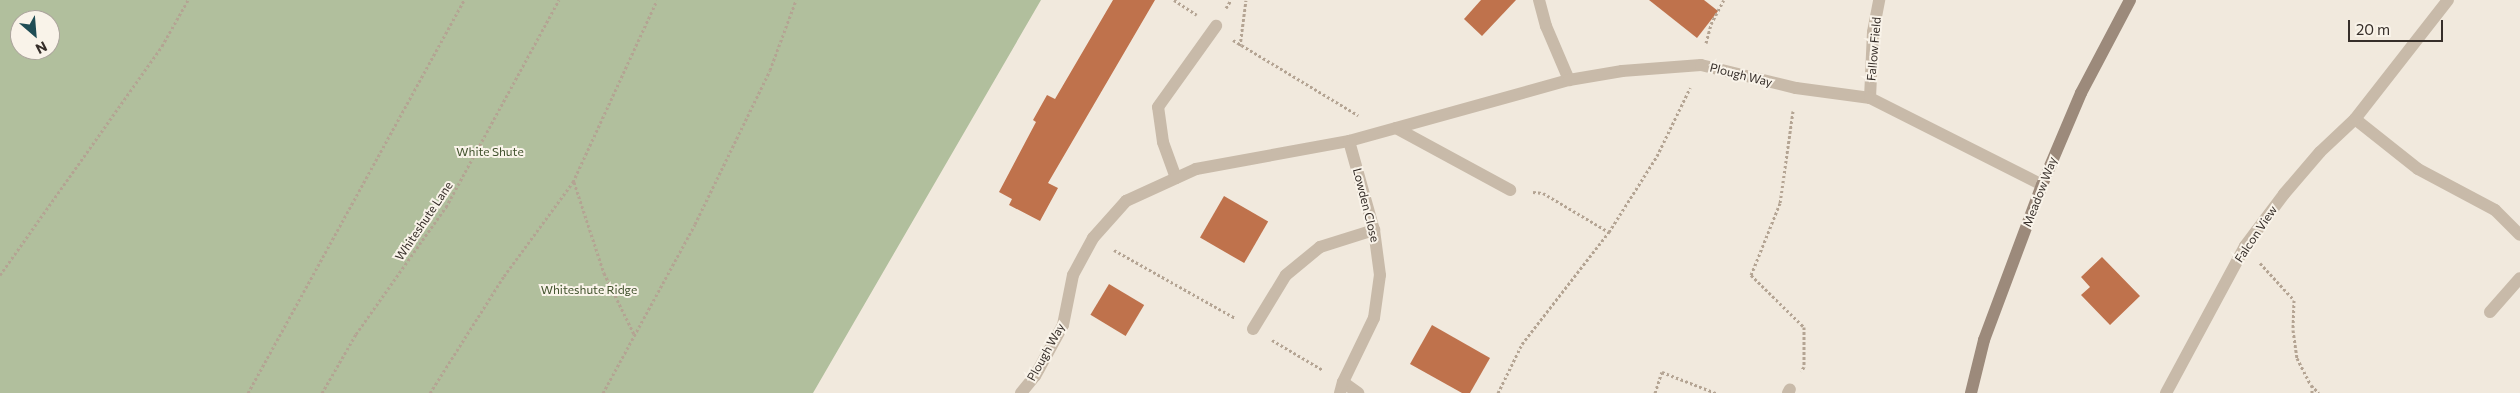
<!DOCTYPE html>
<style>
body{margin:0}
#map{position:relative;width:2520px;height:393px;overflow:hidden;background:#f1e9dd;font-family:Commissioner,sans-serif}
div>[style]{position:absolute}
.green>*{inset:0;background:#b1bf9d}
.building>*{inset:0;background:#bf724c;transform-origin:0 0}
.path>*{height:3px;margin-top:-1.5px;transform-origin:0;background:repeating-linear-gradient(90deg,#b4a493 0 2.5px,transparent 0 5px)}
.street>*{height:12px;margin:-6px;padding:0 6px;transform-origin:6px;border-radius:6px;background:#c8baa9}
.secondary>*{height:12px;margin:-6px;padding:0 6px;transform-origin:6px;border-radius:6px;background:#9c8a7b}
span{translate:-50% -50%;white-space:nowrap;text-align:center;line-height:1.15;-webkit-text-stroke:4px #f9f3e9;paint-order:stroke}
.street-label{font-size:12px;color:#362e29}
.park-label{font-size:12px;color:#42532e}
.north{position:absolute;left:10px;top:10px;width:50px;height:50px;box-sizing:border-box;background:#f9f3e9;border:1px solid #aba49c;border-radius:50%;rotate:153deg;font-size:14px;font-weight:700;line-height:20px;text-align:center;color:#362e29}
.north::after{content:'';display:block;margin:auto;width:18px;height:22px;background:#204d55;clip-path:polygon(50% 0,100% 100%,50% 72%,0 100%)}
.scale{position:absolute;left:2348px;top:20px;width:95px;height:22px;box-sizing:border-box;border:2px solid #362e29;border-top:0;padding-left:6px;font-size:15px;line-height:18px;white-space:nowrap;color:#362e29;-webkit-text-stroke:4px #f9f3e9;paint-order:stroke}
</style>
<div id="map">
<div class="green">
<i style="clip-path:polygon(evenodd,0 0,1041px 0,813px 393px,0 393px,0 0,20px 20px,50px 20px,50px 50px,20px 50px,20px 20px)"></i>
</div>
<div class="building">
<i style="clip-path:polygon(1113px 0,1155px 0,1048px 183px,1058px 188px,1040px 221px,1009px 205px,1012px 199px,999px 192px,1036px 122px,1033px 120px,1047px 95px,1055px 99px)"></i>
<i style="clip-path:polygon(1481px 0,1516px 0,1482px 36px,1464px 19px)"></i>
<i style="clip-path:polygon(1649px 0,1704px 0,1718px 11px,1697px 38px)"></i>
<i style="left:1224px;top:196px;width:51px;height:48px;rotate:30deg"></i>
<i style="clip-path:polygon(2102px 257px,2140px 296px,2110px 325px,2081px 295px,2090px 287px,2081px 277px)"></i>
<i style="left:1109px;top:284px;width:41px;height:36px;rotate:31deg"></i>
<i style="clip-path:polygon(1432px 325px,1490px 358px,1470px 393px,1462px 393px,1410px 364px)"></i>
</div>
<div class="path">
<i style="left:1174px;top:0;width:27px;rotate:33deg"></i>
<i style="left:1226px;top:8px;width:9px;rotate:-58deg"></i>
<i style="left:1233px;top:40px;width:146px;rotate:31deg"></i>
<i style="left:1706px;top:43px;width:20px;rotate:-75deg"></i>
<i style="left:1711px;top:24px;width:27px;rotate:-62deg"></i>
<i style="left:1240px;top:46px;width:46px;rotate:-82.6deg"></i>
<i style="left:1793px;top:111px;width:93px;rotate:98deg"></i>
<i style="left:1780px;top:203px;width:78px;rotate:111.9deg"></i>
<i style="left:1751px;top:275px;width:74px;rotate:44.5deg"></i>
<i style="left:1804px;top:327px;width:40px;rotate:90deg"></i>
<i style="left:1804px;top:367px;width:5px;rotate:127deg"></i>
<i style="left:574px;top:182px;width:96px;rotate:71.8deg"></i>
<i style="left:604px;top:273px;width:70px;rotate:63.8deg"></i>
<i style="left:1533px;top:192px;width:10px;rotate:6deg"></i>
<i style="left:1543px;top:193px;width:77px;rotate:30.6deg"></i>
<i style="left:1114px;top:250px;width:139px;rotate:29.3deg"></i>
<i style="left:2260px;top:263px;width:50px;rotate:47.4deg"></i>
<i style="left:2294px;top:300px;width:30px;rotate:92deg"></i>
<i style="left:2293px;top:330px;width:28px;rotate:82deg"></i>
<i style="left:2297px;top:358px;width:30px;rotate:63deg"></i>
<i style="left:2311px;top:385px;width:11px;rotate:45deg"></i>
<i style="left:0;top:275px;width:281px;rotate:-54.7deg"></i>
<i style="left:162px;top:46px;width:53px;rotate:-60.5deg"></i>
<i style="left:1272px;top:340px;width:59px;rotate:30.5deg"></i>
<i style="left:2312px;top:385px;width:8px;rotate:90deg"></i>
<i style="left:248px;top:393px;width:448px;rotate:-61.2deg"></i>
<i style="left:322px;top:393px;width:68px;rotate:-60deg"></i>
<i style="left:356px;top:334px;width:156px;rotate:-54.7deg"></i>
<i style="left:446px;top:207px;width:236px;rotate:-61.4deg"></i>
<i style="left:430px;top:393px;width:138px;rotate:-57.7deg"></i>
<i style="left:504px;top:276px;width:117px;rotate:-53.7deg"></i>
<i style="left:573px;top:182px;width:200px;rotate:-65.2deg"></i>
<i style="left:603px;top:393px;width:192px;rotate:-61.4deg"></i>
<i style="left:695px;top:224px;width:171px;rotate:-64deg"></i>
<i style="left:770px;top:70px;width:75px;rotate:-69.6deg"></i>
<i style="left:1498px;top:393px;width:55px;rotate:-63.9deg"></i>
<i style="left:1522px;top:344px;width:142px;rotate:-52.2deg"></i>
<i style="left:1609px;top:232px;width:90px;rotate:-57.7deg"></i>
<i style="left:1657px;top:156px;width:76px;rotate:-64.1deg"></i>
<i style="left:1655px;top:393px;width:22px;rotate:-72deg"></i>
<i style="left:1662px;top:372px;width:58px;rotate:21.3deg"></i>
</div>
<div class="street">
<i style="left:1539px;top:0;width:27px;rotate:75deg"></i>
<i style="left:1546px;top:26px;width:59px;rotate:66.9deg"></i>
<i style="left:1870px;top:98px;width:66px;rotate:-87.4deg"></i>
<i style="left:1873px;top:32px;width:33px;rotate:-79deg"></i>
<i style="left:2355px;top:119px;width:80px;rotate:38.4deg"></i>
<i style="left:2418px;top:169px;width:87px;rotate:28deg"></i>
<i style="left:2495px;top:210px;width:35px;rotate:45deg"></i>
<i style="left:1396px;top:128px;width:130px;rotate:28.5deg"></i>
<i style="left:1176px;top:178px;width:38px;rotate:-110deg"></i>
<i style="left:1163px;top:142px;width:35px;rotate:-98deg"></i>
<i style="left:1158px;top:107px;width:100px;rotate:-54.4deg"></i>
<i style="left:2490px;top:312px;width:45px;rotate:-48.6deg"></i>
<i style="left:1253px;top:329px;width:63px;rotate:-58.6deg"></i>
<i style="left:1286px;top:275px;width:44px;rotate:-39.5deg"></i>
<i style="left:1320px;top:247px;width:57px;rotate:-17.5deg"></i>
<i style="left:1343px;top:382px;width:19px;rotate:36deg"></i>
<i style="left:1021px;top:393px;width:22px;rotate:-51deg"></i>
<i style="left:1035px;top:376px;width:58px;rotate:-61.2deg"></i>
<i style="left:1063px;top:325px;width:51px;rotate:-78.7deg"></i>
<i style="left:1073px;top:275px;width:42px;rotate:-61.6deg"></i>
<i style="left:1093px;top:238px;width:50px;rotate:-48.3deg"></i>
<i style="left:1126px;top:201px;width:77px;rotate:-24.6deg"></i>
<i style="left:1196px;top:169px;width:156px;rotate:-10.4deg"></i>
<i style="left:1349px;top:141px;width:228px;rotate:-15.5deg"></i>
<i style="left:1569px;top:80px;width:54px;rotate:-9.6deg"></i>
<i style="left:1622px;top:71px;width:79px;rotate:-4.3deg"></i>
<i style="left:1701px;top:65px;width:98px;rotate:13.6deg"></i>
<i style="left:1796px;top:88px;width:75px;rotate:7.7deg"></i>
<i style="left:1870px;top:98px;width:193px;rotate:26.8deg"></i>
<i style="left:1340px;top:393px;width:11px;rotate:-75deg"></i>
<i style="left:1343px;top:382px;width:71px;rotate:-64.2deg"></i>
<i style="left:1374px;top:318px;width:43px;rotate:-82.1deg"></i>
<i style="left:1380px;top:275px;width:45px;rotate:-97.6deg"></i>
<i style="left:1374px;top:230px;width:92px;rotate:-105.7deg"></i>
<i style="left:1788px;top:393px;width:4px;rotate:-63deg"></i>
<i style="left:2166px;top:393px;width:167px;rotate:-61.7deg"></i>
<i style="left:2245px;top:246px;width:65px;rotate:-53.1deg"></i>
<i style="left:2284px;top:194px;width:55px;rotate:-49.4deg"></i>
<i style="left:2320px;top:152px;width:48px;rotate:-43.3deg"></i>
<i style="left:2355px;top:119px;width:151px;rotate:-52deg"></i>
</div>
<div class="secondary">
<i style="left:1971px;top:393px;width:55px;rotate:-76.2deg"></i>
<i style="left:1984px;top:340px;width:165px;rotate:-69.5deg"></i>
<i style="left:2042px;top:185px;width:100px;rotate:-67deg"></i>
<i style="left:2081px;top:93px;width:105px;rotate:-62.2deg"></i>
</div>
<div class="street-label">
<span style="left:1874px;top:49px;rotate:-85deg">Fallow Field</span>
<span style="left:1741px;top:75px;rotate:14deg">Plough Way</span>
<span style="left:2040px;top:192px;rotate:-69deg">Meadow Way</span>
<span style="left:1366px;top:205px;rotate:76deg">Lowden Close</span>
<span style="left:424px;top:221px;rotate:-56deg">Whiteshute Lane</span>
<span style="left:2256px;top:234px;rotate:-56deg">Falcon View</span>
<span style="left:1046px;top:352px;rotate:-61deg">Plough Way</span>
</div>
<div class="park-label">
<span style="left:490px;top:152px">White Shute</span>
<span style="left:589px;top:290px">Whiteshute Ridge</span>
</div>
<div class="north">N</div>
<div class="scale">20 m</div>
</div>
